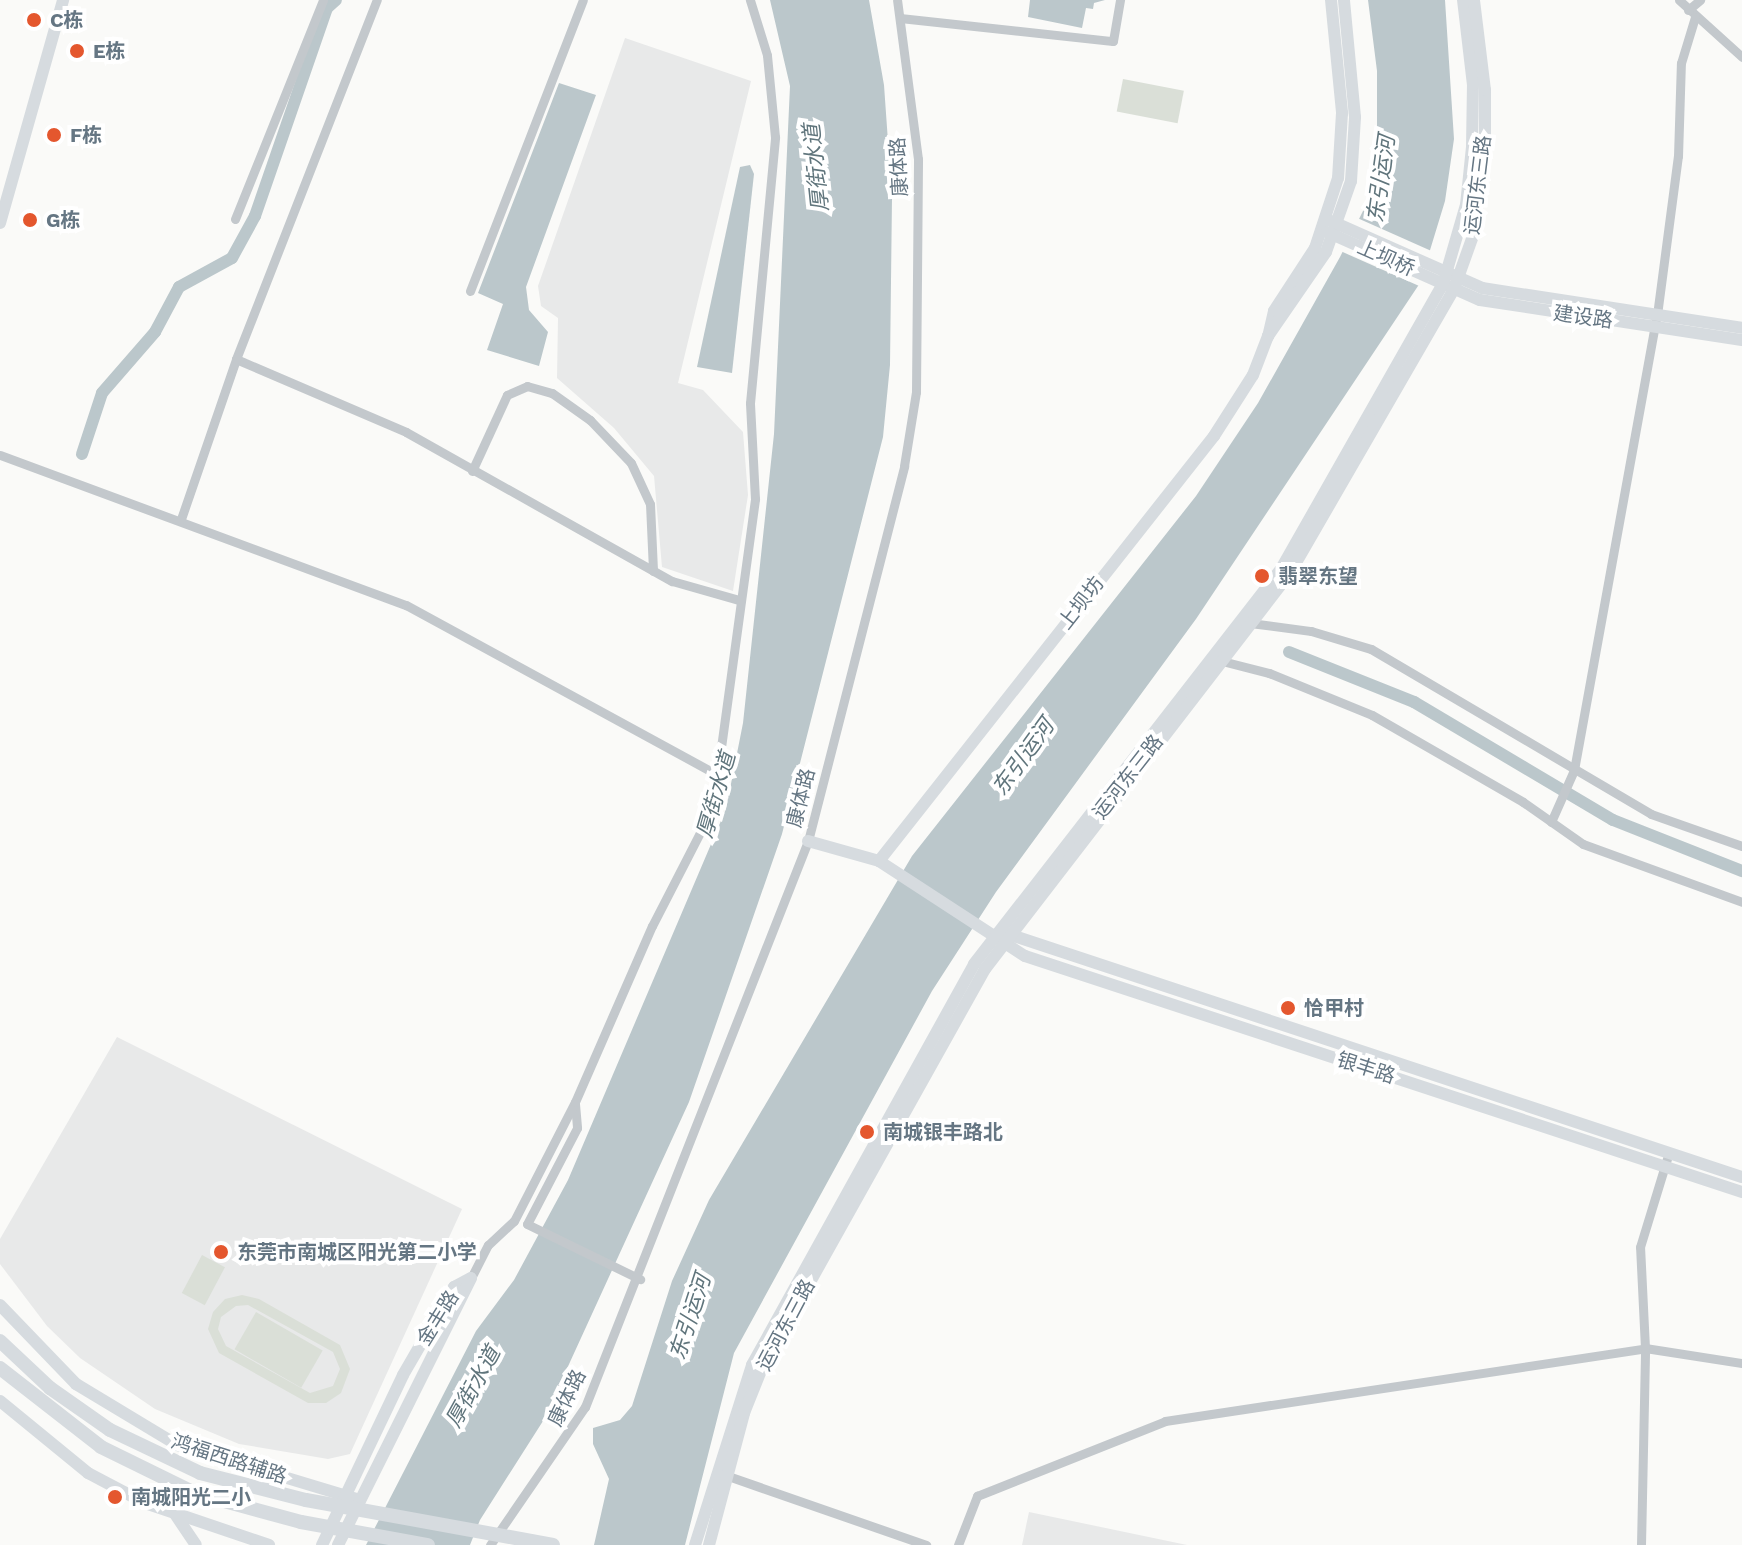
<!DOCTYPE html>
<meta charset="utf-8">
<style>
body{margin:0}
#map{position:relative;width:1742px;height:1545px;overflow:hidden;background:#fafaf8;font-family:"Work Sans","Noto Sans SC",sans-serif}
div>[style]{position:absolute}
.built>*{inset:0;background:#e8e9e9}
.green>*{inset:0;background:#dadfd7;transform-origin:0 0}
.water>*{inset:0;background:#bbc7cb}
.pier>*{inset:0;background:#fafaf8;transform-origin:0 0}
.canal>*{height:12px;margin:-6px;padding:0 6px;transform-origin:6px;border-radius:6px;background:#bbc7cb}
.street>*{height:9px;margin:-4.5px;padding:0 4.5px;transform-origin:4.5px;border-radius:4.5px;background:#c3c8cc}
.secondary>*{height:12px;margin:-6px;padding:0 6px;transform-origin:6px;border-radius:6px;background:#d6dbdf}
.primary>*{height:14px;margin:-7px;padding:0 7px;transform-origin:7px;border-radius:7px;background:#d6dbdf}
.dots>*{width:22px;height:22px;translate:-50% -50%;box-sizing:border-box;border:4px solid #fff;border-radius:50%}
span{translate:-50% -50%;white-space:nowrap;text-align:center;line-height:1.15;-webkit-text-stroke:8px #fff;paint-order:stroke}
.poi-label{font-size:20px;color:#657683;font-weight:700}
.left{translate:0 -50%;text-align:left}
.street-label{font-size:20px;color:#657683}
.water-label{font-size:22px;color:#60757c;font-style:italic}
</style>
<div id="map">
<div class="built">
<i style="clip-path:polygon(625px 38px,751px 81px,678px 383px,703px 390px,743px 432px,748px 495px,733px 591px,662px 567px,654px 476px,614px 428px,557px 378px,558px 318px,541px 306px,538px 286px)"></i>
<i style="clip-path:polygon(117px 1037px,462px 1209px,350px 1454px,328px 1459px,239px 1444px,155px 1409px,80px 1358px,47px 1326px,0 1264px,0 1239px)"></i>
<i style="clip-path:polygon(1029px 1512px,1187px 1545px,1022px 1545px)"></i>
</div>
<div class="green">
<i style="left:1123px;top:79px;width:62px;height:33px;rotate:11deg"></i>
<i style="left:202px;top:1255px;width:26px;height:43px;rotate:28deg"></i>
<i style="clip-path:polygon(evenodd,242px 1295px,259px 1299px,340px 1345px,350px 1369px,341px 1393px,326px 1403px,308px 1403px,219px 1353px,208px 1329px,213px 1312px,225px 1299px,242px 1295px,248px 1305px,333px 1352px,340px 1369px,333px 1386px,310px 1393px,226px 1346px,218px 1329px,221px 1317px,236px 1306px,248px 1305px)"></i>
<i style="left:256px;top:1312px;width:77px;height:43px;rotate:30deg"></i>
</div>
<div class="water">
<i style="clip-path:polygon(770px 0,869px 0,884px 85px,892px 198px,890px 365px,883px 437px,782px 834px,689px 1102px,543px 1421px,480px 1520px,470px 1545px,366px 1545px,476px 1331px,514px 1280px,568px 1180px,726px 809px,743px 723px,774px 434px,790px 86px)"></i>
<i style="clip-path:polygon(1030px 0,1105px 0,1094px 3px,1093px 9px,1086px 8px,1082px 28px,1028px 17px)"></i>
<i style="clip-path:polygon(1368px 0,1445px 0,1454px 139px,1445px 201px,1420px 283px,1196px 619px,996px 892px,932px 991px,734px 1353px,685px 1545px,594px 1545px,609px 1479px,593px 1444px,593px 1428px,620px 1420px,632px 1406px,672px 1281px,709px 1200px,912px 856px,1196px 496px,1258px 403px,1340px 257px,1365px 207px,1377px 148px,1377px 71px)"></i>
<i style="clip-path:polygon(559px 83px,596px 95px,526px 287px,529px 310px,548px 332px,539px 366px,487px 350px,503px 304px,478px 293px)"></i>
<i style="clip-path:polygon(750px 165px,754px 174px,732px 373px,697px 367px,740px 167px)"></i>
</div>
<div class="pier">
<i style="left:1355px;top:217px;width:88px;height:37px;rotate:24deg"></i>
</div>
<div class="canal">
<i style="left:82px;top:454px;width:64px;rotate:-71.8deg"></i>
<i style="left:102px;top:393px;width:81px;rotate:-49deg"></i>
<i style="left:155px;top:332px;width:51px;rotate:-61.9deg"></i>
<i style="left:179px;top:287px;width:60px;rotate:-28.7deg"></i>
<i style="left:232px;top:258px;width:48px;rotate:-61.3deg"></i>
<i style="left:255px;top:216px;width:220px;rotate:-70.9deg"></i>
<i style="left:327px;top:8px;width:12px;rotate:-42deg"></i>
<i style="left:1289px;top:652px;width:135px;rotate:21.8deg"></i>
<i style="left:1414px;top:702px;width:231px;rotate:30.7deg"></i>
<i style="left:1613px;top:820px;width:139px;rotate:21.6deg"></i>
</div>
<div class="street">
<i style="left:1679px;top:0;width:85px;rotate:42.1deg"></i>
<i style="left:1688px;top:10px;width:16px;rotate:-40deg"></i>
<i style="left:900px;top:18px;width:214px;rotate:6.2deg"></i>
<i style="left:1113px;top:41px;width:42px;rotate:-80.3deg"></i>
<i style="left:235px;top:219px;width:236px;rotate:-68.1deg"></i>
<i style="left:470px;top:291px;width:312px;rotate:-68.8deg"></i>
<i style="left:236px;top:359px;width:185px;rotate:23.2deg"></i>
<i style="left:406px;top:432px;width:305px;rotate:29.3deg"></i>
<i style="left:672px;top:581px;width:70px;rotate:15.8deg"></i>
<i style="left:0;top:455px;width:433px;rotate:20.3deg"></i>
<i style="left:406px;top:605px;width:355px;rotate:28.6deg"></i>
<i style="left:472px;top:471px;width:84px;rotate:-65.3deg"></i>
<i style="left:507px;top:395px;width:22px;rotate:-24deg"></i>
<i style="left:527px;top:386px;width:26px;rotate:16deg"></i>
<i style="left:552px;top:393px;width:47px;rotate:35.4deg"></i>
<i style="left:590px;top:420px;width:59px;rotate:46.4deg"></i>
<i style="left:631px;top:463px;width:45px;rotate:65.1deg"></i>
<i style="left:650px;top:504px;width:67px;rotate:87.4deg"></i>
<i style="left:181px;top:519px;width:169px;rotate:-71deg"></i>
<i style="left:236px;top:359px;width:386px;rotate:-68.6deg"></i>
<i style="left:1250px;top:623px;width:62px;rotate:7.5deg"></i>
<i style="left:1311px;top:631px;width:63px;rotate:16.7deg"></i>
<i style="left:1371px;top:649px;width:325px;rotate:30.5deg"></i>
<i style="left:1651px;top:814px;width:96px;rotate:19.4deg"></i>
<i style="left:1218px;top:660px;width:53px;rotate:14.3deg"></i>
<i style="left:1269px;top:673px;width:111px;rotate:22.2deg"></i>
<i style="left:1372px;top:715px;width:174px;rotate:29.9deg"></i>
<i style="left:1523px;top:802px;width:73px;rotate:35deg"></i>
<i style="left:1583px;top:844px;width:169px;rotate:20deg"></i>
<i style="left:1551px;top:822px;width:57px;rotate:-66.1deg"></i>
<i style="left:1574px;top:770px;width:463px;rotate:-79.7deg"></i>
<i style="left:1657px;top:315px;width:160px;rotate:-82.5deg"></i>
<i style="left:1678px;top:156px;width:93px;rotate:-88.2deg"></i>
<i style="left:1681px;top:63px;width:48px;rotate:-73.1deg"></i>
<i style="left:575px;top:1104px;width:24px;rotate:85deg"></i>
<i style="left:577px;top:1128px;width:108px;rotate:117.5deg"></i>
<i style="left:527px;top:1224px;width:126px;rotate:26deg"></i>
<i style="left:471px;top:1278px;width:37px;rotate:-63deg"></i>
<i style="left:488px;top:1245px;width:35px;rotate:-43deg"></i>
<i style="left:514px;top:1221px;width:134px;rotate:-62.9deg"></i>
<i style="left:575px;top:1102px;width:192px;rotate:-66.4deg"></i>
<i style="left:652px;top:926px;width:118px;rotate:-62.8deg"></i>
<i style="left:706px;top:821px;width:38px;rotate:-75deg"></i>
<i style="left:716px;top:784px;width:288px;rotate:-82.2deg"></i>
<i style="left:755px;top:499px;width:96px;rotate:-93deg"></i>
<i style="left:750px;top:403px;width:267px;rotate:-84.6deg"></i>
<i style="left:775px;top:137px;width:82px;rotate:-95.6deg"></i>
<i style="left:767px;top:55px;width:58px;rotate:-107.2deg"></i>
<i style="left:728px;top:1476px;width:210px;rotate:19.2deg"></i>
<i style="left:490px;top:1545px;width:168px;rotate:-55.5deg"></i>
<i style="left:585px;top:1407px;width:608px;rotate:-68.5deg"></i>
<i style="left:808px;top:841px;width:387px;rotate:-75.6deg"></i>
<i style="left:904px;top:466px;width:75px;rotate:-80.8deg"></i>
<i style="left:916px;top:392px;width:233px;rotate:-89.5deg"></i>
<i style="left:918px;top:159px;width:160px;rotate:-97.5deg"></i>
<i style="left:958px;top:1545px;width:53px;rotate:-68.8deg"></i>
<i style="left:977px;top:1496px;width:202px;rotate:-21.7deg"></i>
<i style="left:1165px;top:1421px;width:486px;rotate:-8.6deg"></i>
<i style="left:1645px;top:1348px;width:98px;rotate:8.8deg"></i>
<i style="left:1641px;top:1545px;width:197px;rotate:-88.8deg"></i>
<i style="left:1645px;top:1348px;width:101px;rotate:-92.8deg"></i>
<i style="left:1640px;top:1247px;width:99px;rotate:-73deg"></i>
</div>
<div class="secondary">
<i style="left:1331px;top:0;width:114px;rotate:84.4deg"></i>
<i style="left:1342px;top:113px;width:65px;rotate:93.5deg"></i>
<i style="left:1338px;top:178px;width:74px;rotate:108.2deg"></i>
<i style="left:1315px;top:248px;width:75px;rotate:123.1deg"></i>
<i style="left:1274px;top:311px;width:26px;rotate:103deg"></i>
<i style="left:1268px;top:336px;width:102px;rotate:-55.4deg"></i>
<i style="left:1326px;top:252px;width:75px;rotate:-70.6deg"></i>
<i style="left:1351px;top:181px;width:64px;rotate:-86.4deg"></i>
<i style="left:1355px;top:117px;width:118px;rotate:-95.4deg"></i>
<i style="left:1331px;top:221px;width:165px;rotate:23.9deg"></i>
<i style="left:1482px;top:288px;width:263px;rotate:8.7deg"></i>
<i style="left:0;top:223px;width:232px;rotate:-74.2deg"></i>
<i style="left:1327px;top:232px;width:167px;rotate:24deg"></i>
<i style="left:1480px;top:300px;width:265px;rotate:8.7deg"></i>
<i style="left:808px;top:841px;width:74px;rotate:15.7deg"></i>
<i style="left:879px;top:861px;width:174px;rotate:33.1deg"></i>
<i style="left:1025px;top:956px;width:755px;rotate:18.22deg"></i>
<i style="left:879px;top:861px;width:541px;rotate:-51.75deg"></i>
<i style="left:1214px;top:436px;width:72px;rotate:-57.4deg"></i>
<i style="left:1253px;top:375px;width:42px;rotate:-69deg"></i>
<i style="left:1008px;top:934px;width:773px;rotate:18.32deg"></i>
<i style="left:0;top:1305px;width:110px;rotate:46.1deg"></i>
<i style="left:76px;top:1384px;width:118px;rotate:31.1deg"></i>
<i style="left:177px;top:1445px;width:191px;rotate:16.7deg"></i>
<i style="left:0;top:1401px;width:114px;rotate:39.3deg"></i>
<i style="left:88px;top:1473px;width:64px;rotate:27.8deg"></i>
<i style="left:145px;top:1503px;width:131px;rotate:18.7deg"></i>
<i style="left:175px;top:1514px;width:37px;rotate:56deg"></i>
<i style="left:322px;top:1545px;width:188px;rotate:-64.5deg"></i>
<i style="left:403px;top:1375px;width:102px;rotate:-59.9deg"></i>
<i style="left:454px;top:1287px;width:19px;rotate:-28deg"></i>
<i style="left:338px;top:1545px;width:298px;rotate:-63.5deg"></i>
<i style="left:695px;top:1545px;width:189px;rotate:-72.4deg"></i>
<i style="left:752px;top:1365px;width:458px;rotate:-61deg"></i>
<i style="left:974px;top:964px;width:500px;rotate:-52.15deg"></i>
<i style="left:1281px;top:569px;width:328px;rotate:-60.4deg"></i>
<i style="left:1443px;top:284px;width:82px;rotate:-73.8deg"></i>
<i style="left:1466px;top:205px;width:58px;rotate:-84.1deg"></i>
<i style="left:1472px;top:147px;width:62px;rotate:-89.1deg"></i>
<i style="left:1473px;top:85px;width:86px;rotate:-96.7deg"></i>
<i style="left:709px;top:1545px;width:137px;rotate:-75.1deg"></i>
<i style="left:744px;top:1413px;width:48px;rotate:-68.2deg"></i>
<i style="left:762px;top:1368px;width:457px;rotate:-60.8deg"></i>
<i style="left:985px;top:969px;width:500px;rotate:-52.4deg"></i>
<i style="left:1290px;top:573px;width:328px;rotate:-60deg"></i>
<i style="left:1454px;top:289px;width:56px;rotate:-70.3deg"></i>
<i style="left:1473px;top:236px;width:85px;rotate:-81.9deg"></i>
<i style="left:1485px;top:152px;width:62px;rotate:-90deg"></i>
<i style="left:1485px;top:90px;width:91px;rotate:-97deg"></i>
</div>
<div class="primary">
<i style="left:0;top:1341px;width:69px;rotate:43.2deg"></i>
<i style="left:50px;top:1388px;width:73px;rotate:35deg"></i>
<i style="left:110px;top:1430px;width:100px;rotate:25.5deg"></i>
<i style="left:200px;top:1473px;width:109px;rotate:14.3deg"></i>
<i style="left:306px;top:1500px;width:251px;rotate:10.3deg"></i>
<i style="left:0;top:1368px;width:128px;rotate:38deg"></i>
<i style="left:101px;top:1447px;width:105px;rotate:26.1deg"></i>
<i style="left:195px;top:1493px;width:110px;rotate:15.3deg"></i>
<i style="left:301px;top:1522px;width:129px;rotate:10.3deg"></i>
</div>
<div class="dots">
<i style="left:34px;top:20px;background:#e4572e"></i>
<i style="left:77px;top:51px;background:#e4572e"></i>
<i style="left:54px;top:135px;background:#e4572e"></i>
<i style="left:30px;top:220px;background:#e4572e"></i>
<i style="left:1262px;top:576px;background:#e4572e"></i>
<i style="left:1288px;top:1008px;background:#e4572e"></i>
<i style="left:867px;top:1132px;background:#e4572e"></i>
<i style="left:221px;top:1252px;background:#e4572e"></i>
<i style="left:115px;top:1497px;background:#e4572e"></i>
</div>
<div class="poi-label">
<span class="left" style="left:50px;top:20px">C栋</span>
<span class="left" style="left:93px;top:51px">E栋</span>
<span class="left" style="left:70px;top:135px">F栋</span>
<span class="left" style="left:46px;top:220px">G栋</span>
<span class="left" style="left:1278px;top:576px">翡翠东望</span>
<span class="left" style="left:1304px;top:1008px">恰甲村</span>
<span class="left" style="left:883px;top:1132px">南城银丰路北</span>
<span class="left" style="left:237px;top:1252px">东莞市南城区阳光第二小学</span>
<span class="left" style="left:131px;top:1497px">南城阳光二小</span>
</div>
<div class="street-label">
<span style="left:899px;top:167px;rotate:-93deg">康体路</span>
<span style="left:1478px;top:185px;rotate:-83deg">运河东三路</span>
<span style="left:1386px;top:258px;rotate:24deg">上坝桥</span>
<span style="left:1583px;top:317px;rotate:8deg">建设路</span>
<span style="left:1081px;top:603px;rotate:-52deg">上坝坊</span>
<span style="left:1128px;top:777px;rotate:-52deg">运河东三路</span>
<span style="left:801px;top:798px;rotate:-76deg">康体路</span>
<span style="left:1366px;top:1068px;rotate:18deg">银丰路</span>
<span style="left:438px;top:1318px;rotate:-58deg">金丰路</span>
<span style="left:786px;top:1325px;rotate:-62deg">运河东三路</span>
<span style="left:567px;top:1398px;rotate:-64deg">康体路</span>
<span style="left:229px;top:1459px;rotate:18deg">鸿福西路辅路</span>
</div>
<div class="water-label">
<span style="left:816px;top:168px;rotate:-96deg">厚街水道</span>
<span style="left:1381px;top:179px;rotate:-82deg">东引运河</span>
<span style="left:1023px;top:757px;rotate:-54deg">东引运河</span>
<span style="left:716px;top:795px;rotate:-74deg">厚街水道</span>
<span style="left:690px;top:1317px;rotate:-72deg">东引运河</span>
<span style="left:473px;top:1387px;rotate:-61deg">厚街水道</span>
</div>
</div>
